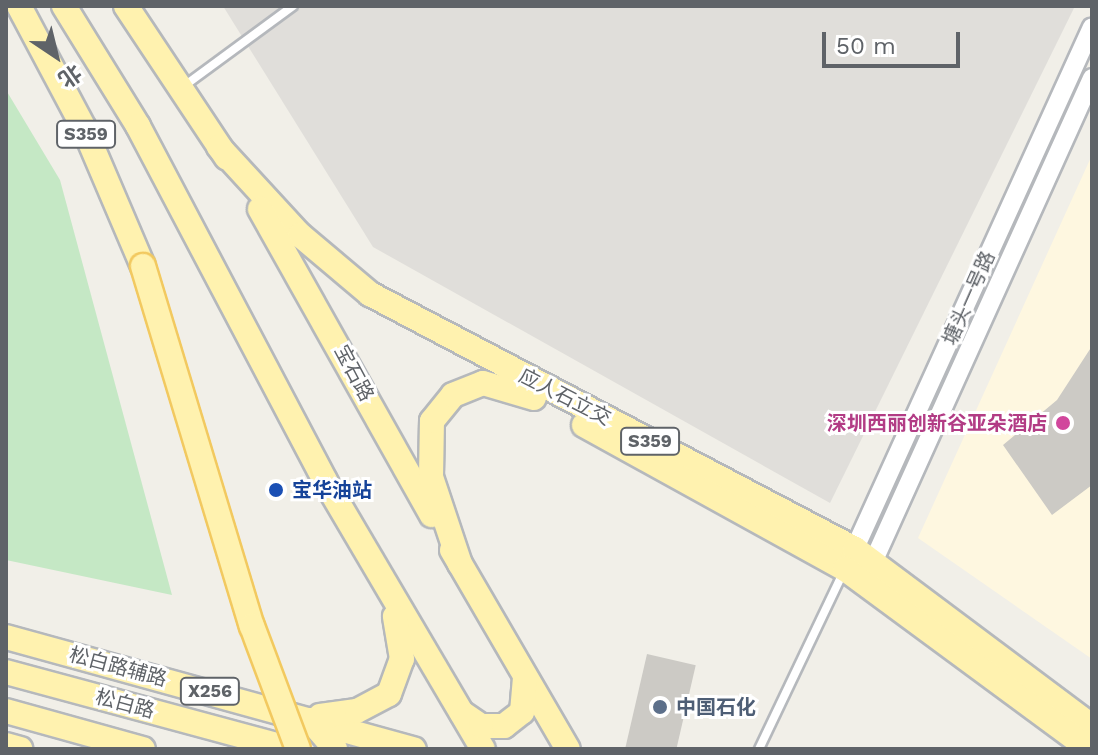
<!DOCTYPE html>
<meta charset="utf-8">
<style>
body{margin:0}
#map{position:relative;width:1098px;height:755px;overflow:hidden;background:#f1efe8;font-family:"Work Sans","Noto Sans SC",sans-serif}
div>[style]{position:absolute}
.commercial>*{inset:0;background:#fef7e0}
.industrial>*{inset:0;background:#e0deda}
.green>*{inset:0;background:#c5e8c5}
.building>*{inset:0;background:#cccac5;transform-origin:0 0}
.roads{filter:drop-shadow(2px 0 #b5b8bc) drop-shadow(-2px 0 #b5b8bc) drop-shadow(0 2px #b5b8bc) drop-shadow(0 -2px #b5b8bc)}
.service>*{height:8px;margin:-4px;padding:0 4px;transform-origin:4px;border-radius:4px;background:#fff}
.tertiary>*{height:18px;margin:-9px;padding:0 9px;transform-origin:9px;border-radius:9px;background:#fff}
.primary>*{height:24px;margin:-12px;padding:0 12px;transform-origin:12px;border-radius:12px;background:#fff2af}
.bridges{filter:drop-shadow(2px 0 #f2c960) drop-shadow(-2px 0 #f2c960) drop-shadow(0 2px #f2c960) drop-shadow(0 -2px #f2c960)}
.primary-bridge>*{height:24px;margin:-12px;padding:0 12px;transform-origin:12px;border-radius:12px;background:#fff2af}
.dots>*{width:22px;height:22px;translate:-50% -50%;box-sizing:border-box;border:4px solid #fff;border-radius:50%}
span{translate:-50% -50%;white-space:nowrap;text-align:center;line-height:1.15;-webkit-text-stroke:6px #fff;paint-order:stroke}
.shield-label span{padding:2px 6px;background:#fff;border:2px solid;border-radius:6px;-webkit-text-stroke-width:0}
.shield-label{font-size:18px;color:#5f6368;font-weight:700}
.street-label{font-size:20px;color:#5f6368}
.hotel-label{font-size:20px;color:#b23c85;font-weight:700}
.right{translate:-100% -50%;text-align:right}
.transit-label{font-size:20px;color:#164399;font-weight:700}
.left{translate:0 -50%;text-align:left}
.service-label{font-size:20px;color:#4e5e75;font-weight:700}
.frame{position:absolute;inset:0;border:8px solid #5f6368;pointer-events:none}
.north{position:absolute;left:16px;top:16px;width:80px;height:80px;-webkit-text-stroke:6px #fff;paint-order:stroke;rotate:145deg;font-size:22px;font-weight:700;line-height:32px;text-align:center;color:#5f6368}
.north::after{content:'';display:block;margin:auto;width:28px;height:36px;background:#5f6368;clip-path:polygon(50% 0,100% 100%,50% 72%,0 100%)}
.scale{position:absolute;left:822px;top:32px;width:138px;height:36px;box-sizing:border-box;border:4px solid #5f6368;border-top:0;padding-left:10px;font-size:24px;line-height:28px;white-space:nowrap;color:#5f6368;-webkit-text-stroke:6px #fff;paint-order:stroke}
</style>
<div id="map">
<div class="commercial">
<i style="clip-path:polygon(1092px 155px,1092px 659px,918px 538px)"></i>
</div>
<div class="industrial">
<i style="clip-path:polygon(223px 6px,1075px 6px,830px 503px,373px 247px)"></i>
</div>
<div class="green">
<i style="clip-path:polygon(6px 90px,60px 180px,172px 595px,6px 560px)"></i>
</div>
<div class="building">
<i style="clip-path:polygon(1092px 346px,1092px 485px,1052px 515px,1003px 445px,1057px 400px)"></i>
<i style="left:647px;top:654px;width:50px;height:98px;rotate:13deg"></i>
</div>
<div class="roads">
<div class="service">
<i style="left:184px;top:86px;width:135px;rotate:-36.3deg"></i>
<i style="left:759px;top:749px;width:195px;rotate:-64.5deg"></i>
</div>
<div class="tertiary">
<i style="left:850px;top:559px;width:584px;rotate:-65.54deg"></i>
<i style="left:869px;top:571px;width:541px;rotate:-65.66deg"></i>
</div>
<div class="primary">
<i style="left:19px;top:6px;width:138px;rotate:62deg"></i>
<i style="left:84px;top:128px;width:150px;rotate:66.9deg"></i>
<i style="left:64px;top:6px;width:141px;rotate:58.3deg"></i>
<i style="left:138px;top:126px;width:401px;rotate:62.2deg"></i>
<i style="left:325px;top:481px;width:311px;rotate:59.5deg"></i>
<i style="left:126px;top:6px;width:182px;rotate:56.4deg"></i>
<i style="left:219px;top:147px;width:120px;rotate:47.4deg"></i>
<i style="left:300px;top:235px;width:92px;rotate:40.1deg"></i>
<i style="left:370px;top:294px;width:548px;rotate:27.73deg"></i>
<i style="left:855px;top:549px;width:296px;rotate:36.8deg"></i>
<i style="left:260px;top:209px;width:351px;rotate:60.7deg"></i>
<i style="left:584px;top:425px;width:298px;rotate:28.9deg"></i>
<i style="left:845px;top:569px;width:303px;rotate:36.4deg"></i>
<i style="left:452px;top:550px;width:230px;rotate:59.8deg"></i>
<i style="left:460px;top:564px;width:92px;rotate:-108.4deg"></i>
<i style="left:431px;top:477px;width:56px;rotate:-89deg"></i>
<i style="left:432px;top:421px;width:33px;rotate:-51deg"></i>
<i style="left:453px;top:395px;width:32px;rotate:-22deg"></i>
<i style="left:483px;top:383px;width:53px;rotate:16.4deg"></i>
<i style="left:6px;top:637px;width:423px;rotate:15.4deg"></i>
<i style="left:6px;top:672px;width:295px;rotate:15.1deg"></i>
<i style="left:6px;top:711px;width:142px;rotate:15.5deg"></i>
<i style="left:462px;top:713px;width:23px;rotate:34deg"></i>
<i style="left:481px;top:726px;width:23px"></i>
<i style="left:504px;top:726px;width:23px;rotate:-38deg"></i>
<i style="left:522px;top:712px;width:32px;rotate:-85deg"></i>
<i style="left:320px;top:716px;width:37px;rotate:-8deg"></i>
<i style="left:357px;top:711px;width:36px;rotate:-28deg"></i>
<i style="left:389px;top:694px;width:37px;rotate:-70deg"></i>
<i style="left:402px;top:659px;width:43px;rotate:-99.5deg"></i>
<i style="left:310px;top:720px;width:38px;rotate:49deg"></i>
<i style="left:6px;top:745px;width:15px;rotate:16deg"></i>
</div>
</div>
<div class="bridges">
<div class="primary-bridge">
<i style="left:143px;top:266px;width:376px;rotate:73.2deg"></i>
<i style="left:252px;top:626px;width:131px;rotate:69.5deg"></i>
</div>
</div>
<div class="dots">
<i style="left:1063px;top:423px;background:#d1479c"></i>
<i style="left:276px;top:490px;background:#1a4fb4"></i>
<i style="left:660px;top:707px;background:#5c6f8a"></i>
</div>
<div class="shield-label">
<span style="left:86px;top:134px">S359</span>
<span style="left:650px;top:441px">S359</span>
<span style="left:210px;top:691px">X256</span>
</div>
<div class="street-label">
<span style="left:969px;top:298px;rotate:-66deg">塘头一号路</span>
<span style="left:354px;top:373px;rotate:62deg">宝石路</span>
<span style="left:565px;top:397px;rotate:27deg">应人石立交</span>
<span style="left:118px;top:667px;rotate:15deg">松白路辅路</span>
<span style="left:125px;top:704px;rotate:15deg">松白路</span>
</div>
<div class="hotel-label">
<span class="right" style="left:1047px;top:423px">深圳西丽创新谷亚朵酒店</span>
</div>
<div class="transit-label">
<span class="left" style="left:292px;top:490px">宝华油站</span>
</div>
<div class="service-label">
<span class="left" style="left:676px;top:707px">中国石化</span>
</div>
<div class="frame"></div>
<div class="north">北</div>
<div class="scale">50 m</div>
</div>
